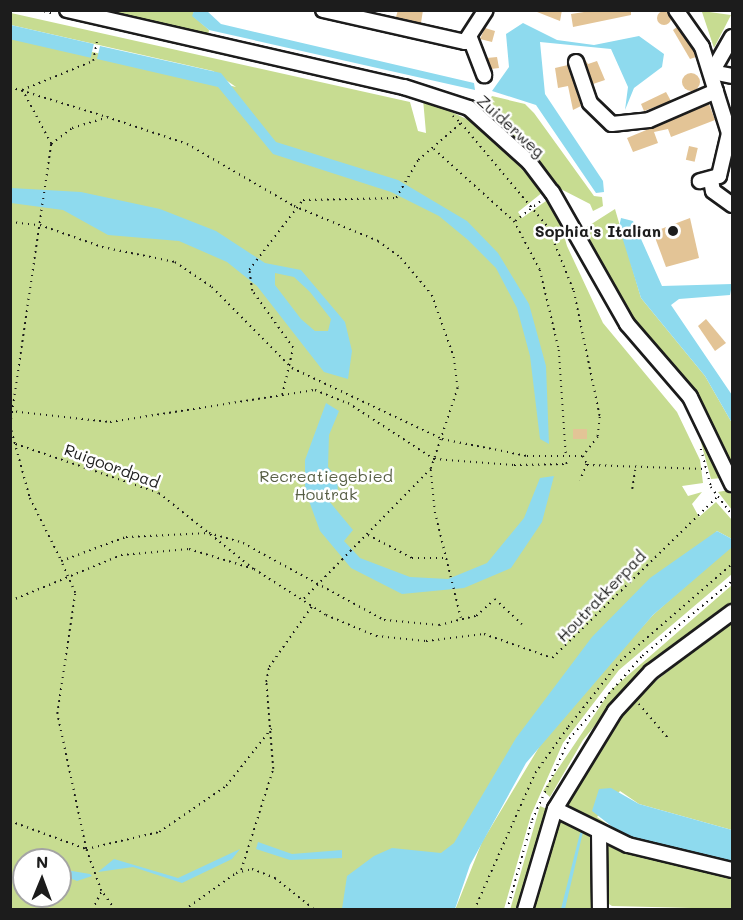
<!DOCTYPE html>
<style>
body{margin:0}
#map{position:relative;width:743px;height:920px;overflow:hidden;background:#fff;font-family:Mali,sans-serif}
div>[style]{position:absolute}
.green>*{inset:0;background:#c7dc91}
.water>*{inset:0;background:#8edaee;transform-origin:0 0}
.building>*{inset:0;background:#e3c496;transform-origin:0 0}
.round{border-radius:50%}
.path>*{height:1.5px;margin-top:-0.75px;transform-origin:0;background:repeating-linear-gradient(90deg,#1c1c1c 0 1.5px,transparent 0 6px)}
.roads{filter:drop-shadow(2px 0 #1c1c1c) drop-shadow(-2px 0 #1c1c1c) drop-shadow(0 2px #1c1c1c) drop-shadow(0 -2px #1c1c1c)}
.minor>*{height:14px;margin:-7px;padding:0 7px;transform-origin:7px;border-radius:7px;background:#fff}
.dots>*{width:16px;height:16px;translate:-50% -50%;box-sizing:border-box;border:3px solid #fff;border-radius:50%}
span{translate:-50% -50%;white-space:nowrap;text-align:center;line-height:1.15;-webkit-text-stroke:5px #fff;paint-order:stroke}
.street-label{font-size:16px;color:#1c1c1c}
.poi-label{font-size:16px;color:#1c1c1c;font-weight:700}
.right{translate:-100% -50%;text-align:right}
.park-label{font-size:16px;color:#585f45}
.frame{position:absolute;inset:0;border:12px solid #1c1c1c;pointer-events:none}
.north{position:absolute;left:12px;top:848px;width:60px;height:60px;box-sizing:border-box;background:#fff;border:2px solid #a4a4a4;border-radius:50%;rotate:1deg;font-size:16px;font-weight:700;line-height:24px;text-align:center;color:#1c1c1c}
.north::after{content:'';display:block;margin:auto;width:21px;height:27px;background:#1c1c1c;clip-path:polygon(50% 0,100% 100%,50% 72%,0 100%)}
</style>
<div id="map">
<div class="green">
<i style="clip-path:polygon(87px 11px,194px 11px,193px 16px,209px 30px,208px 36px)"></i>
<i style="clip-path:polygon(702px 11px,731px 15px,714px 48px,702px 12px)"></i>
<i style="clip-path:polygon(evenodd,11px 13px,410px 102px,418px 131px,426px 133px,423px 99px,482px 126px,543px 192px,518px 212px,522px 218px,553px 196px,567px 246px,603px 323px,677px 412px,700px 460px,703px 483px,682px 486px,688px 496px,702px 492px,692px 504px,699px 517px,716px 502px,732px 520px,732px 539px,717px 531px,565px 689px,444px 909px,11px 909px,11px 32px,236px 87px,213px 71px,11px 25px,11px 13px,24px 860px,60px 860px,60px 896px,24px 896px,24px 860px)"></i>
<i style="clip-path:polygon(492px 96px,525px 104px,534px 113px,594px 196px,602px 197px,603px 206px,593px 211px,590px 204px,551px 184px,481px 113px)"></i>
<i style="clip-path:polygon(615px 209px,641px 298px,705px 376px,732px 423px,732px 475px,717px 440px,645px 343px,585px 240px,582px 230px)"></i>
<i style="clip-path:polygon(696px 424px,722px 478px,711px 479px)"></i>
<i style="clip-path:polygon(729px 490px,732px 497px,732px 510px,718px 492px)"></i>
<i style="clip-path:polygon(732px 544px,732px 574px,619px 670px,563px 743px,531px 815px,504px 909px,455px 910px,482px 842px,550px 729px,653px 615px)"></i>
<i style="clip-path:polygon(732px 585px,732px 606px,638px 673px,583px 740px,550px 797px,543px 791px,611px 690px)"></i>
<i style="clip-path:polygon(732px 620px,732px 830px,639px 804px,620px 791px,597px 817px,639px 846px,564px 807px,594px 747px,631px 701px)"></i>
<i style="clip-path:polygon(540px 806px,549px 810px,519px 909px,510px 910px)"></i>
<i style="clip-path:polygon(556px 817px,572px 821px,593px 840px,596px 909px,530px 910px)"></i>
<i style="clip-path:polygon(606px 841px,732px 872px,732px 909px,612px 906px,606px 902px)"></i>
</div>
<div class="water">
<i style="clip-path:polygon(194px 11px,207px 11px,221px 24px,474px 83px,475px 90px,209px 30px,192px 16px)"></i>
<i style="clip-path:polygon(523px 23px,557px 40px,594px 45px,639px 36px,664px 54px,662px 67px,634px 88px,625px 110px,628px 87px,611px 49px,540px 42px,545px 94px,603px 181px,604px 192px,596px 193px,536px 105px,492px 91px,509px 67px,506px 34px)"></i>
<i style="left:11px;top:25px;width:85px;height:14px;rotate:13deg"></i>
<i style="clip-path:polygon(100px 46px,221px 73px,276px 142px,398px 180px,467px 221px,498px 253px,529px 304px,546px 366px,549px 444px,540px 439px,530px 356px,517px 308px,496px 268px,468px 240px,439px 216px,391px 192px,273px 154px,218px 87px,97px 59px)"></i>
<i style="clip-path:polygon(evenodd,11px 188px,81px 192px,160px 209px,216px 231px,265px 263px,301px 270px,345px 322px,352px 351px,348px 379px,324px 372px,257px 286px,227px 262px,179px 241px,108px 235px,63px 210px,11px 203px,11px 188px,275px 273px,294px 277px,310px 292px,331px 319px,328px 331px,315px 331px,301px 319px,275px 285px,275px 273px)"></i>
<i style="clip-path:polygon(621px 218px,633px 221px,662px 286px,732px 284px,730px 295px,679px 299px,671px 305px,732px 395px,732px 423px,705px 376px,641px 298px,619px 227px)"></i>
<i style="clip-path:polygon(326px 403px,339px 411px,329px 435px,328px 467px,337px 478px,338px 492px,329px 501px,353px 530px,344px 541px,360px 558px,410px 577px,448px 579px,487px 563px,524px 518px,540px 478px,554px 476px,542px 522px,511px 568px,464px 588px,402px 594px,351px 568px,320px 531px,305px 490px,305px 460px)"></i>
<i style="clip-path:polygon(717px 531px,732px 539px,731px 548px,653px 615px,526px 763px,470px 865px,455px 909px,342px 909px,347px 876px,374px 856px,392px 848px,441px 853px,454px 843px,516px 738px,592px 637px,650px 578px)"></i>
<i style="clip-path:polygon(611px 788px,639px 804px,732px 830px,732px 864px,637px 842px,619px 832px,592px 811px,599px 789px)"></i>
<i style="clip-path:polygon(583px 832px,565px 909px,561px 909px,580px 833px)"></i>
<i style="clip-path:polygon(258px 842px,292px 854px,342px 850px,342px 858px,290px 860px,256px 849px)"></i>
<i style="clip-path:polygon(240px 849px,232px 859px,182px 883px,133px 867px,98px 872px,114px 859px,178px 878px)"></i>
<i style="clip-path:polygon(60px 869px,90px 874px,92px 876px,77px 881px,60px 874px)"></i>
</div>
<div class="building">
<i style="clip-path:polygon(398px 10px,423px 10px,421px 23px,396px 17px)"></i>
<i style="clip-path:polygon(532px 10px,562px 10px,560px 21px)"></i>
<i style="clip-path:polygon(597px 10px,631px 10px,631px 15px,573px 27px,571px 14px)"></i>
<i class="round" style="left:657px;top:11px;width:14px;height:14px"></i>
<i style="clip-path:polygon(677px 27px,694px 51px,696px 57px,690px 59px,673px 30px)"></i>
<i style="clip-path:polygon(485px 28px,495px 31px,492px 42px,480px 39px)"></i>
<i style="clip-path:polygon(497px 57px,499px 68px,491px 69px,487px 58px)"></i>
<i style="clip-path:polygon(584px 58px,588px 64px,597px 61px,605px 80px,593px 84px)"></i>
<i style="clip-path:polygon(568px 65px,581px 106px,573px 110px,568px 86px,558px 88px,555px 68px)"></i>
<i class="round" style="left:682px;top:73px;width:18px;height:18px"></i>
<i style="clip-path:polygon(666px 92px,671px 101px,644px 111px,641px 104px)"></i>
<i style="clip-path:polygon(709px 104px,715px 120px,671px 137px,668px 129px,654px 132px,658px 143px,633px 152px,627px 138px)"></i>
<i style="left:689px;top:146px;width:9px;height:14px;rotate:13deg"></i>
<i style="clip-path:polygon(690px 218px,699px 258px,666px 267px,653px 232px)"></i>
<i style="clip-path:polygon(706px 319px,726px 343px,715px 351px,698px 326px)"></i>
<i style="left:573px;top:429px;width:14px;height:10px"></i>
</div>
<div class="path">
<i style="left:38px;top:10px;width:17px;rotate:13deg"></i>
<i style="left:10px;top:87px;width:102px;rotate:17.2deg"></i>
<i style="left:453px;top:116px;width:11px;rotate:41deg"></i>
<i style="left:51px;top:144px;width:61px;rotate:-118.2deg"></i>
<i style="left:22px;top:90px;width:77px;rotate:-22.2deg"></i>
<i style="left:93px;top:61px;width:20px;rotate:-79deg"></i>
<i style="left:434px;top:149px;width:108px;rotate:42deg"></i>
<i style="left:514px;top:221px;width:55px;rotate:62deg"></i>
<i style="left:540px;top:270px;width:82px;rotate:76.6deg"></i>
<i style="left:559px;top:350px;width:106px;rotate:86.2deg"></i>
<i style="left:515px;top:221px;width:34px;rotate:-38deg"></i>
<i style="left:10px;top:222px;width:30px;rotate:6deg"></i>
<i style="left:40px;top:225px;width:66px;rotate:19.5deg"></i>
<i style="left:102px;top:247px;width:75px;rotate:11.6deg"></i>
<i style="left:175px;top:262px;width:45px;rotate:34deg"></i>
<i style="left:212px;top:287px;width:114px;rotate:45.4deg"></i>
<i style="left:292px;top:368px;width:166px;rotate:25.3deg"></i>
<i style="left:442px;top:439px;width:87px;rotate:11.3deg"></i>
<i style="left:527px;top:456px;width:56px"></i>
<i style="left:583px;top:456px;width:9px;rotate:63deg"></i>
<i style="left:587px;top:464px;width:18px;rotate:112deg"></i>
<i style="left:282px;top:395px;width:48px;rotate:-76.8deg"></i>
<i style="left:293px;top:348px;width:70px;rotate:-125.7deg"></i>
<i style="left:252px;top:291px;width:21px;rotate:-98deg"></i>
<i style="left:249px;top:270px;width:88px;rotate:-52.4deg"></i>
<i style="left:303px;top:200px;width:93px;rotate:-1.2deg"></i>
<i style="left:396px;top:198px;width:44px;rotate:-59.9deg"></i>
<i style="left:418px;top:160px;width:57px;rotate:-40.7deg"></i>
<i style="left:461px;top:123px;width:136px;rotate:50.1deg"></i>
<i style="left:548px;top:227px;width:69px;rotate:67.9deg"></i>
<i style="left:574px;top:291px;width:129px;rotate:78.3deg"></i>
<i style="left:600px;top:417px;width:20px;rotate:96deg"></i>
<i style="left:598px;top:437px;width:24px;rotate:128deg"></i>
<i style="left:10px;top:411px;width:101px;rotate:6.3deg"></i>
<i style="left:110px;top:422px;width:207px;rotate:-8.9deg"></i>
<i style="left:315px;top:390px;width:35px;rotate:22deg"></i>
<i style="left:348px;top:403px;width:103px;rotate:33.1deg"></i>
<i style="left:434px;top:459px;width:80px;rotate:4.3deg"></i>
<i style="left:514px;top:465px;width:52px;rotate:-1.1deg"></i>
<i style="left:566px;top:464px;width:5px;rotate:-68deg"></i>
<i style="left:10px;top:425px;width:284px;rotate:-81.7deg"></i>
<i style="left:51px;top:144px;width:26px;rotate:-37deg"></i>
<i style="left:72px;top:128px;width:37px;rotate:-17deg"></i>
<i style="left:107px;top:117px;width:84px;rotate:18.6deg"></i>
<i style="left:187px;top:144px;width:124px;rotate:30.1deg"></i>
<i style="left:294px;top:206px;width:91px;rotate:22.6deg"></i>
<i style="left:378px;top:241px;width:29px;rotate:36deg"></i>
<i style="left:401px;top:258px;width:48px;rotate:50deg"></i>
<i style="left:432px;top:295px;width:66px;rotate:70.5deg"></i>
<i style="left:454px;top:357px;width:31px;rotate:83deg"></i>
<i style="left:458px;top:388px;width:85px;rotate:108.4deg"></i>
<i style="left:431px;top:469px;width:183px;rotate:134.3deg"></i>
<i style="left:10px;top:425px;width:76px;rotate:74.7deg"></i>
<i style="left:30px;top:498px;width:69px;rotate:63.4deg"></i>
<i style="left:10px;top:442px;width:157px;rotate:18.9deg"></i>
<i style="left:159px;top:493px;width:118px;rotate:38.8deg"></i>
<i style="left:701px;top:449px;width:39px;rotate:75deg"></i>
<i style="left:711px;top:487px;width:35px;rotate:53deg"></i>
<i style="left:587px;top:465px;width:118px;rotate:1.9deg"></i>
<i style="left:431px;top:470px;width:42px;rotate:84.6deg"></i>
<i style="left:435px;top:512px;width:109px;rotate:76.2deg"></i>
<i style="left:632px;top:489px;width:19px;rotate:-81deg"></i>
<i style="left:368px;top:535px;width:50px;rotate:27.6deg"></i>
<i style="left:412px;top:558px;width:34px"></i>
<i style="left:10px;top:601px;width:120px;rotate:-22.5deg"></i>
<i style="left:121px;top:555px;width:68px;rotate:-5deg"></i>
<i style="left:189px;top:549px;width:68px;rotate:17.1deg"></i>
<i style="left:254px;top:569px;width:85px;rotate:32.6deg"></i>
<i style="left:326px;top:615px;width:54px;rotate:22.8deg"></i>
<i style="left:376px;top:636px;width:50px;rotate:5.7deg"></i>
<i style="left:426px;top:641px;width:58px;rotate:-6.9deg"></i>
<i style="left:484px;top:634px;width:72px;rotate:19.4deg"></i>
<i style="left:552px;top:658px;width:231px;rotate:-44.3deg"></i>
<i style="left:639px;top:704px;width:45px;rotate:49.5deg"></i>
<i style="left:10px;top:821px;width:81px;rotate:20.2deg"></i>
<i style="left:86px;top:849px;width:75px;rotate:-13.1deg"></i>
<i style="left:159px;top:832px;width:81px;rotate:-34.5deg"></i>
<i style="left:226px;top:786px;width:73px;rotate:-51.7deg"></i>
<i style="left:241px;top:870px;width:106px;rotate:-72.4deg"></i>
<i style="left:273px;top:769px;width:87px;rotate:-94.6deg"></i>
<i style="left:266px;top:682px;width:15px;rotate:-79deg"></i>
<i style="left:269px;top:667px;width:75px;rotate:-54.8deg"></i>
<i style="left:92px;top:910px;width:20px;rotate:-63deg"></i>
<i style="left:115px;top:910px;width:24px;rotate:-126deg"></i>
<i style="left:101px;top:891px;width:45px;rotate:-109.7deg"></i>
<i style="left:86px;top:849px;width:138px;rotate:-102.1deg"></i>
<i style="left:57px;top:714px;width:122px;rotate:-81.5deg"></i>
<i style="left:75px;top:593px;width:35px;rotate:-114deg"></i>
<i style="left:61px;top:561px;width:69px;rotate:-20.3deg"></i>
<i style="left:126px;top:537px;width:83px;rotate:-2.8deg"></i>
<i style="left:209px;top:533px;width:35px;rotate:16deg"></i>
<i style="left:243px;top:543px;width:161px;rotate:28.6deg"></i>
<i style="left:384px;top:620px;width:55px;rotate:5.2deg"></i>
<i style="left:439px;top:625px;width:38px;rotate:-14deg"></i>
<i style="left:476px;top:616px;width:25px;rotate:-42deg"></i>
<i style="left:495px;top:599px;width:37px;rotate:43deg"></i>
<i style="left:184px;top:910px;width:64px;rotate:-35.4deg"></i>
<i style="left:236px;top:873px;width:16px;rotate:-14deg"></i>
<i style="left:252px;top:869px;width:25px;rotate:21deg"></i>
<i style="left:275px;top:878px;width:51px;rotate:38.7deg"></i>
<i style="left:474px;top:910px;width:150px;rotate:-66deg"></i>
<i style="left:535px;top:773px;width:57px;rotate:-54.3deg"></i>
<i style="left:568px;top:727px;width:84px;rotate:-51.8deg"></i>
<i style="left:620px;top:661px;width:148px;rotate:-40.9deg"></i>
<i style="left:507px;top:910px;width:93px;rotate:-74.5deg"></i>
<i style="left:532px;top:820px;width:89px;rotate:-65.4deg"></i>
<i style="left:569px;top:739px;width:111px;rotate:-48.7deg"></i>
<i style="left:642px;top:656px;width:117px;rotate:-39.8deg"></i>
</div>
<div class="roads">
<div class="minor">
<i style="left:67px;top:10px;width:346px;rotate:12.9deg"></i>
<i style="left:404px;top:87px;width:68px;rotate:17.9deg"></i>
<i style="left:469px;top:108px;width:81px;rotate:42deg"></i>
<i style="left:529px;top:162px;width:38px;rotate:53deg"></i>
<i style="left:552px;top:192px;width:152px;rotate:60.4deg"></i>
<i style="left:627px;top:324px;width:96px;rotate:49.2deg"></i>
<i style="left:690px;top:397px;width:97px;rotate:64.2deg"></i>
<i style="left:323px;top:10px;width:146px;rotate:12.7deg"></i>
<i style="left:465px;top:42px;width:38px;rotate:-57deg"></i>
<i style="left:676px;top:10px;width:45px;rotate:54.9deg"></i>
<i style="left:702px;top:47px;width:90px;rotate:72.6deg"></i>
<i style="left:729px;top:133px;width:44px;rotate:103.1deg"></i>
<i style="left:719px;top:176px;width:20px;rotate:165deg"></i>
<i style="left:732px;top:37px;width:40px;rotate:119.7deg"></i>
<i style="left:712px;top:72px;width:20px;rotate:11deg"></i>
<i style="left:470px;top:38px;width:40px;rotate:69deg"></i>
<i style="left:576px;top:62px;width:43px;rotate:71.1deg"></i>
<i style="left:590px;top:103px;width:30px;rotate:44deg"></i>
<i style="left:612px;top:124px;width:37px;rotate:-6deg"></i>
<i style="left:649px;top:120px;width:73px;rotate:-23.4deg"></i>
<i style="left:711px;top:180px;width:11px;rotate:80deg"></i>
<i style="left:713px;top:191px;width:24px;rotate:36deg"></i>
<i style="left:555px;top:809px;width:81px;rotate:26.3deg"></i>
<i style="left:628px;top:845px;width:107px;rotate:13.5deg"></i>
<i style="left:599px;top:832px;width:78px;rotate:89.3deg"></i>
<i style="left:525px;top:910px;width:105px;rotate:-73.5deg"></i>
<i style="left:555px;top:809px;width:115px;rotate:-58.5deg"></i>
<i style="left:615px;top:711px;width:53px;rotate:-47.3deg"></i>
<i style="left:651px;top:672px;width:101px;rotate:-36.5deg"></i>
</div>
</div>
<div class="dots">
<i style="left:673px;top:231px;background:#1c1c1c"></i>
</div>
<div class="street-label">
<span style="left:511px;top:126px;rotate:42deg">Zuiderweg</span>
<span style="left:112px;top:466px;rotate:20deg">Ruigoordpad</span>
<span style="left:601px;top:596px;rotate:-46deg">Houtrakkerpad</span>
</div>
<div class="poi-label">
<span class="right" style="left:661px;top:231px">Sophia's Italian</span>
</div>
<div class="park-label">
<span style="left:326px;top:485px">Recreatiegebied<br>Houtrak</span>
</div>
<div class="frame"></div>
<div class="north">N</div>
</div>
